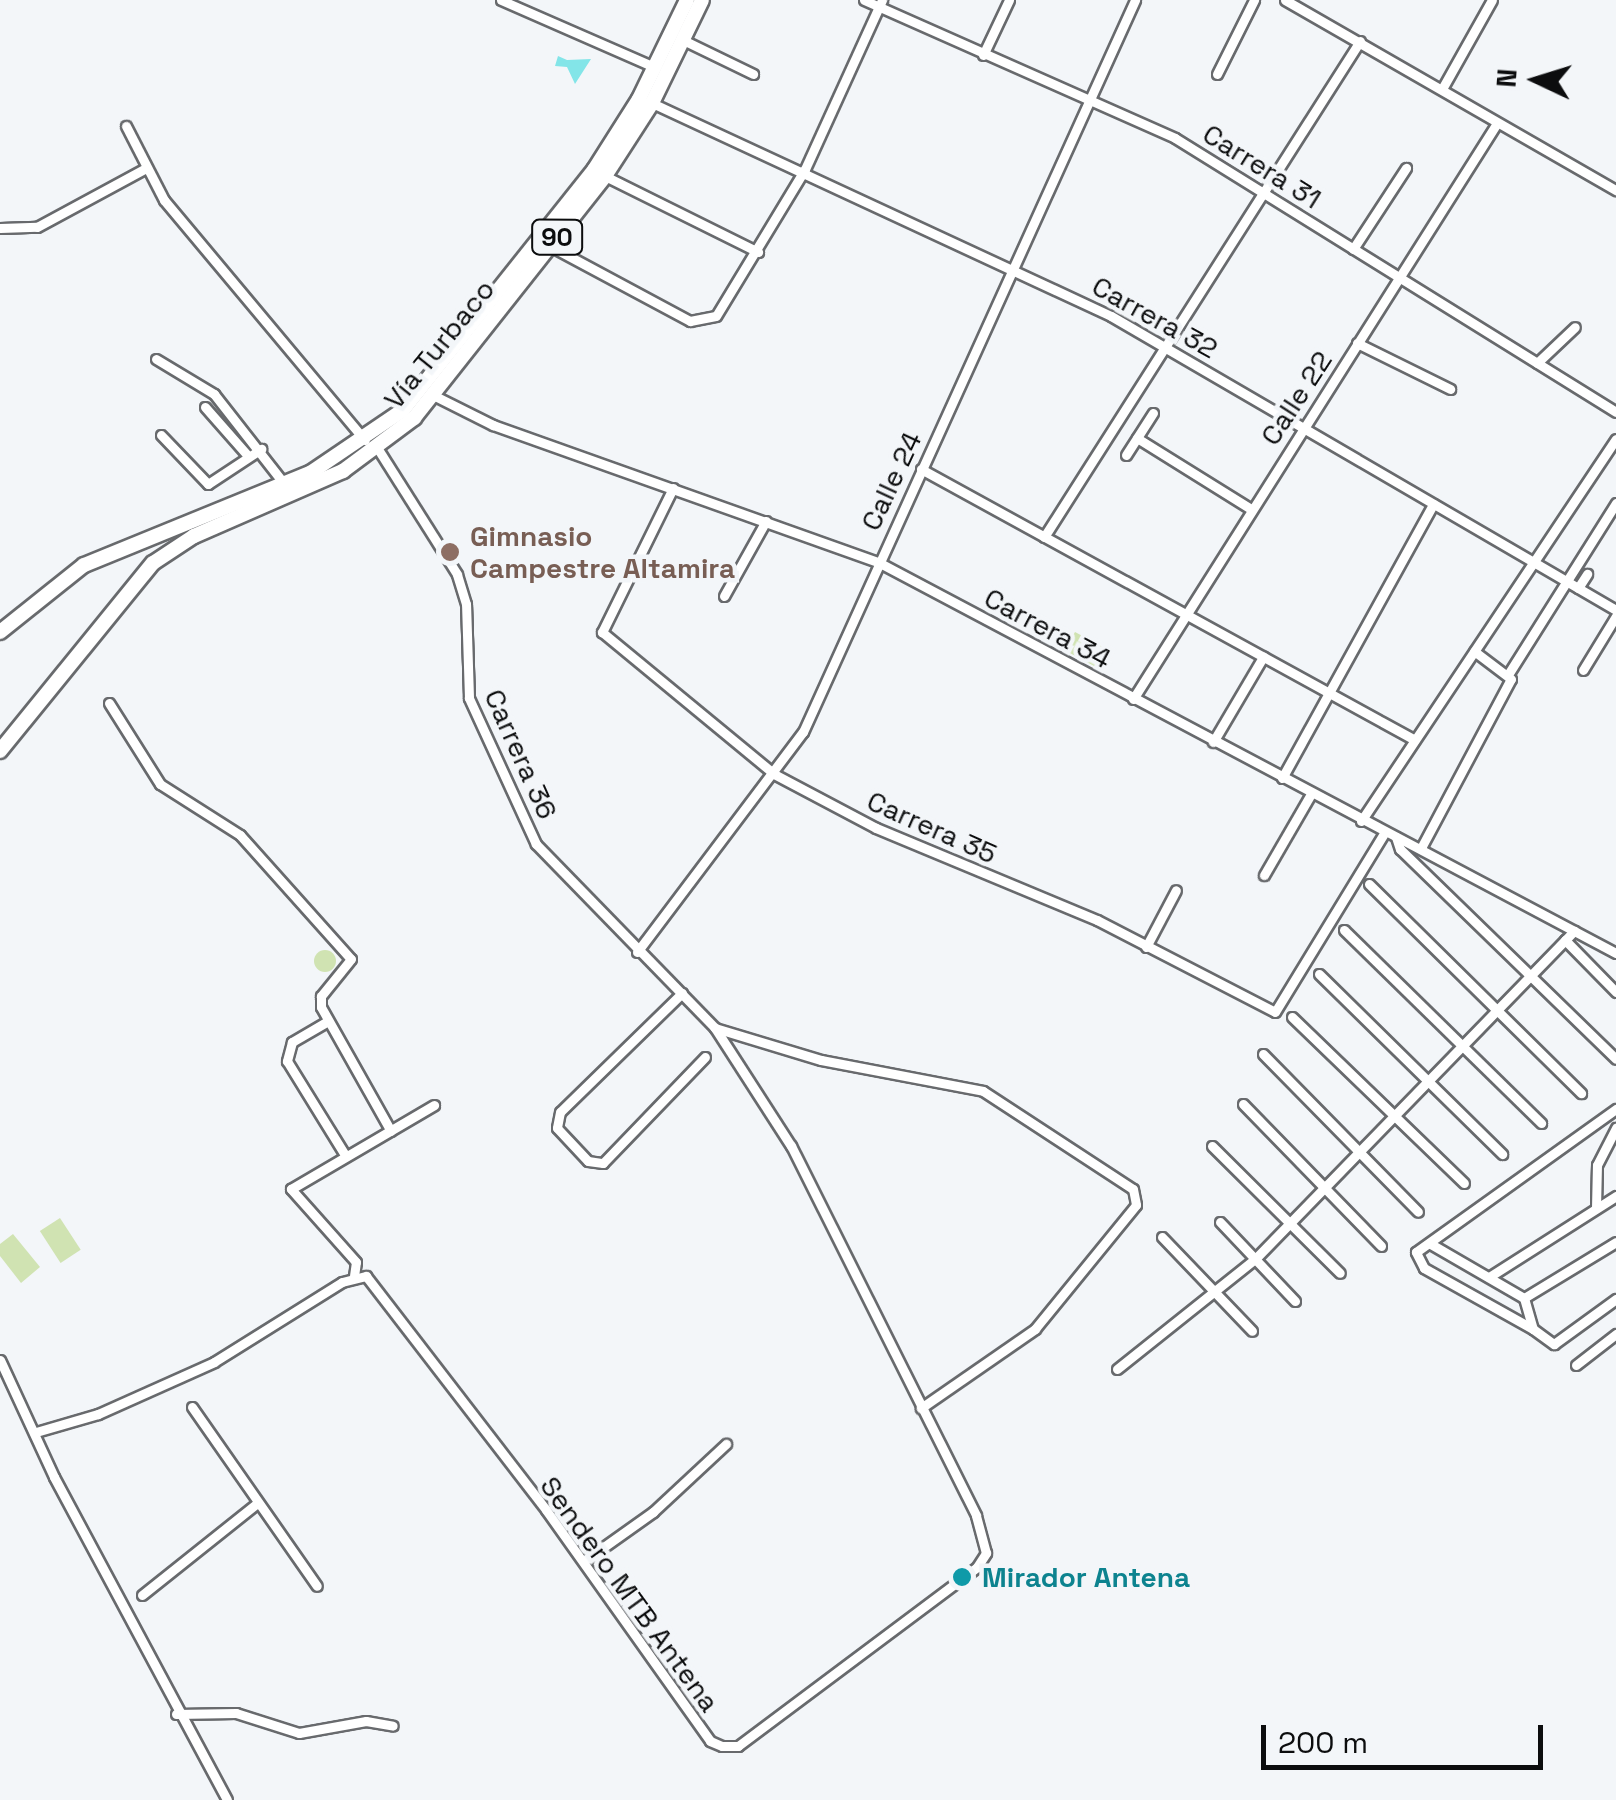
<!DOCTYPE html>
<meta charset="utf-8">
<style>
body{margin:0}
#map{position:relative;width:1616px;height:1800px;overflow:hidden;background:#f3f6f9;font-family:"Space Grotesk",sans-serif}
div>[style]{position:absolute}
.green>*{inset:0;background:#d0e3b2;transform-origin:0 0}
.round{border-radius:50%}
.water>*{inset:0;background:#83e5e8}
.roads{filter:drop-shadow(2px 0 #686a6d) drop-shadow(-2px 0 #686a6d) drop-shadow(0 2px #686a6d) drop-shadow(0 -2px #686a6d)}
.minor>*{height:9px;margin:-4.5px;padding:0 4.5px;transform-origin:4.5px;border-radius:4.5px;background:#fff}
.highway>*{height:14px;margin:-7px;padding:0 7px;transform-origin:7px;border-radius:7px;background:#fff}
.dots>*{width:28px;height:28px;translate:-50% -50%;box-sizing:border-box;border:5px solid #f3f6f9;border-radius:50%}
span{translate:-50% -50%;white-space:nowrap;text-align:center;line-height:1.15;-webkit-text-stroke:9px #f3f6f9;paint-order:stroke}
.shield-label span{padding:2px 8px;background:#f3f6f9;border:2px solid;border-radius:8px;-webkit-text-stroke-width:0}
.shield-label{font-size:25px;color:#0c0d0e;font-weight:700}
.street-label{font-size:28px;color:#0c0d0e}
.education-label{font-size:28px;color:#785e54;font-weight:700}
.left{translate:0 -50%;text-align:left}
.culture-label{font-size:28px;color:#0d838f;font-weight:700}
.north{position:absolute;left:1486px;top:30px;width:100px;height:100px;-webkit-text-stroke:8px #f3f6f9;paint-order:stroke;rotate:274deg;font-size:28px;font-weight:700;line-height:40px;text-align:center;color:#0c0d0e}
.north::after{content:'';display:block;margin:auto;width:35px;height:45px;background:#0c0d0e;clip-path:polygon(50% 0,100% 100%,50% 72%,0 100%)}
.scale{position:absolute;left:1261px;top:1725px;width:282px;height:45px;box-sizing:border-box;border:5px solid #0c0d0e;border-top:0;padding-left:12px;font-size:30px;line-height:35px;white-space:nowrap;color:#0c0d0e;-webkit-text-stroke:8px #f3f6f9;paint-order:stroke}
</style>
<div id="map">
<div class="green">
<i style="left:1075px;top:632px;width:43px;height:21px;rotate:28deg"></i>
<i class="round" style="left:314px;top:950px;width:22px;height:22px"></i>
<i style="left:60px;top:1218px;width:38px;height:24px;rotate:57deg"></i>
<i style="clip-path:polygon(13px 1234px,40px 1267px,21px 1283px,0 1256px,0 1244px)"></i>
</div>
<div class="water">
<i style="clip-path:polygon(558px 56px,567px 60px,591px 59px,575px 84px,567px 67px,555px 66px)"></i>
</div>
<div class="roads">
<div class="minor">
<i style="left:501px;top:0;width:167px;rotate:23.6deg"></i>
<i style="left:864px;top:0;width:340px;rotate:23.9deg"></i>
<i style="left:1175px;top:138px;width:519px;rotate:31.85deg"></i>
<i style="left:1285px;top:0;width:382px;rotate:29.9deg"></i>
<i style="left:683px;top:40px;width:78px;rotate:25.9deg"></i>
<i style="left:983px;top:55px;width:61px;rotate:-64.7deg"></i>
<i style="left:1217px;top:74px;width:83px;rotate:-63.4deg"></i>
<i style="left:1442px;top:89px;width:102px;rotate:-60.7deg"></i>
<i style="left:652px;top:103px;width:506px;rotate:24.89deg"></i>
<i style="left:1111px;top:316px;width:584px;rotate:30.21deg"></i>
<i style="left:126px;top:126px;width:83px;rotate:62.8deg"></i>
<i style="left:164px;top:200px;width:313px;rotate:50.1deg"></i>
<i style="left:605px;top:176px;width:171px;rotate:26.4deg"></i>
<i style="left:0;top:228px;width:37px;rotate:-2deg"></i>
<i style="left:37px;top:227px;width:124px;rotate:-28.4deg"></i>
<i style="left:550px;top:246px;width:159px;rotate:28.2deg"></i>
<i style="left:690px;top:321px;width:26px;rotate:-11deg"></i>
<i style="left:716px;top:316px;width:172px;rotate:-58.8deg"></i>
<i style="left:805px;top:169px;width:186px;rotate:-65.5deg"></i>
<i style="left:1353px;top:249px;width:97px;rotate:-56.8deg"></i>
<i style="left:1357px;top:343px;width:104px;rotate:26.3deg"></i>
<i style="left:156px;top:359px;width:68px;rotate:31.1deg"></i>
<i style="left:214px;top:394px;width:115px;rotate:52deg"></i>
<i style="left:1537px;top:363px;width:52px;rotate:-43.5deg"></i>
<i style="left:435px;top:396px;width:65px;rotate:26.6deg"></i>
<i style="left:493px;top:425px;width:409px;rotate:19.6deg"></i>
<i style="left:878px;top:562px;width:835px;rotate:27.92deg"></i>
<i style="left:205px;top:407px;width:65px;rotate:48.7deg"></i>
<i style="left:161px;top:435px;width:68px;rotate:46.2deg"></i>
<i style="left:208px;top:484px;width:64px;rotate:-33.4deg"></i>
<i style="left:1137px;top:438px;width:134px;rotate:31.9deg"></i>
<i style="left:1126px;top:455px;width:50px;rotate:-57.3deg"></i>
<i style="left:921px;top:469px;width:563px;rotate:28.75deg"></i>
<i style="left:673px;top:488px;width:161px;rotate:116.2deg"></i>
<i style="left:602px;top:632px;width:223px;rotate:39.5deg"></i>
<i style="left:774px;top:774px;width:115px;rotate:27.9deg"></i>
<i style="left:876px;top:828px;width:239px;rotate:22.6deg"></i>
<i style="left:1097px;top:920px;width:200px;rotate:27.3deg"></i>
<i style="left:1275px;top:1012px;width:211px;rotate:-58.6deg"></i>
<i style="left:1044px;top:537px;width:588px;rotate:-57.5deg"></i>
<i style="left:1578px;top:588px;width:17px;rotate:-57deg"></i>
<i style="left:724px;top:596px;width:86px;rotate:-60.8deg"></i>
<i style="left:1583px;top:670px;width:63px;rotate:-58.6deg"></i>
<i style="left:1509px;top:673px;width:201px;rotate:-57.8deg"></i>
<i style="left:1133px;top:699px;width:681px;rotate:-57.71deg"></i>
<i style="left:109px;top:703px;width:96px;rotate:57.8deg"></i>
<i style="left:160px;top:784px;width:95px;rotate:32.5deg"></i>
<i style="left:240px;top:835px;width:166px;rotate:48.2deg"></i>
<i style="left:351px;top:959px;width:48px;rotate:129deg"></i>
<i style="left:321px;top:996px;width:11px;rotate:90deg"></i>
<i style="left:321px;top:1007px;width:142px;rotate:60.6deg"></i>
<i style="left:1213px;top:742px;width:99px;rotate:-59.5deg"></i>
<i style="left:1282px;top:778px;width:313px;rotate:-61.1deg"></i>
<i style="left:1361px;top:821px;width:459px;rotate:-56.3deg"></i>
<i style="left:1396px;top:837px;width:13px;rotate:72deg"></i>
<i style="left:1400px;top:849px;width:301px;rotate:44.2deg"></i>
<i style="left:1421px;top:848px;width:191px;rotate:-62deg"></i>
<i style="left:1511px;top:679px;width:46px;rotate:-142.9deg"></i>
<i style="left:1264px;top:875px;width:94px;rotate:-59.9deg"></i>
<i style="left:1369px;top:884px;width:298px;rotate:44.6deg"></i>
<i style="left:1344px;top:930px;width:276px;rotate:44.4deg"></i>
<i style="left:1565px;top:940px;width:73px;rotate:45.6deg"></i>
<i style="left:1146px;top:947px;width:64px;rotate:-62.2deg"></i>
<i style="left:637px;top:952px;width:276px;rotate:-53deg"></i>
<i style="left:803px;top:732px;width:804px;rotate:-65.6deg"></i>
<i style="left:1319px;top:974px;width:257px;rotate:44.5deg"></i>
<i style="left:682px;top:993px;width:170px;rotate:135.7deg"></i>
<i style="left:560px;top:1112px;width:16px;rotate:101deg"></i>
<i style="left:557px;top:1128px;width:45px;rotate:46.8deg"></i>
<i style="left:588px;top:1161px;width:15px;rotate:8deg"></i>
<i style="left:603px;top:1163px;width:147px;rotate:-46.1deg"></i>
<i style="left:1292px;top:1017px;width:239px;rotate:44deg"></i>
<i style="left:328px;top:1021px;width:42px;rotate:149.7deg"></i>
<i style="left:292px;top:1042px;width:20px;rotate:105deg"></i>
<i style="left:287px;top:1061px;width:110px;rotate:58.3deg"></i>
<i style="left:715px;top:1028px;width:111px;rotate:16.8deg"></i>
<i style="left:821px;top:1060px;width:165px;rotate:10.8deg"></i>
<i style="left:983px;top:1091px;width:179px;rotate:33.2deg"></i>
<i style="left:1133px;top:1189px;width:16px;rotate:79deg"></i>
<i style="left:1136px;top:1205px;width:160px;rotate:129.2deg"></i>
<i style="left:1035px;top:1329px;width:139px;rotate:145.3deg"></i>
<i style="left:1263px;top:1054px;width:221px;rotate:45.5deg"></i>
<i style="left:1243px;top:1104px;width:198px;rotate:45.8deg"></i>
<i style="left:1212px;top:1146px;width:180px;rotate:44.8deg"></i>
<i style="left:1596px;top:1208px;width:43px;rotate:-88.7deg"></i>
<i style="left:1597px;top:1165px;width:42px;rotate:-62.8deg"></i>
<i style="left:1220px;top:1222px;width:109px;rotate:46.5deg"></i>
<i style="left:1162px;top:1237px;width:130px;rotate:46.2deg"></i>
<i style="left:1429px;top:1243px;width:110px;rotate:30.1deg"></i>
<i style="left:1524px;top:1298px;width:32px;rotate:74deg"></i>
<i style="left:1533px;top:1329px;width:26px;rotate:36deg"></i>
<i style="left:1554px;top:1344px;width:77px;rotate:-36deg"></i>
<i style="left:354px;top:1276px;width:14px;rotate:-82deg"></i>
<i style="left:356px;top:1262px;width:98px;rotate:-131.7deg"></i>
<i style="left:291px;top:1189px;width:166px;rotate:-30.4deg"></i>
<i style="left:1489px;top:1277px;width:151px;rotate:-32.5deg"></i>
<i style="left:1524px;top:1298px;width:108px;rotate:-31.3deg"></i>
<i style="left:1533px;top:1329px;width:125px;rotate:-150.8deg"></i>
<i style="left:1424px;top:1268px;width:18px;rotate:-117deg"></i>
<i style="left:1416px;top:1252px;width:246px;rotate:-35.6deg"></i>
<i style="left:0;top:1360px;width:129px;rotate:65.2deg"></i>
<i style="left:54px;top:1477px;width:366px;rotate:61.8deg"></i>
<i style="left:1576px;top:1365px;width:51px;rotate:-37.8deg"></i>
<i style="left:1117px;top:1369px;width:176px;rotate:-38.6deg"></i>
<i style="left:1255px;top:1259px;width:458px;rotate:-45.8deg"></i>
<i style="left:192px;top:1407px;width:218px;rotate:55.1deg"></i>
<i style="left:36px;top:1432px;width:65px;rotate:-16.2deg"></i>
<i style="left:98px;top:1414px;width:127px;rotate:-24.1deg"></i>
<i style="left:214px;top:1362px;width:151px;rotate:-32deg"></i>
<i style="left:342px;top:1282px;width:25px;rotate:-14deg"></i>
<i style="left:366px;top:1276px;width:295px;rotate:52.4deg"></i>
<i style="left:546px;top:1510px;width:283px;rotate:54.6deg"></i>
<i style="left:710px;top:1741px;width:13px;rotate:23deg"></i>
<i style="left:722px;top:1746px;width:16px"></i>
<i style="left:738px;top:1746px;width:299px;rotate:-36.8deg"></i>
<i style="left:977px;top:1567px;width:17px;rotate:-57deg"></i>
<i style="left:986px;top:1553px;width:39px;rotate:-105deg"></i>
<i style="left:976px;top:1515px;width:413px;rotate:-116.6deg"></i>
<i style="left:791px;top:1146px;width:140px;rotate:-122.8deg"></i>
<i style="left:715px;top:1028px;width:257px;rotate:-134.2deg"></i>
<i style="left:536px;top:844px;width:161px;rotate:-114.7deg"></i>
<i style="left:469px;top:698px;width:94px;rotate:-91.8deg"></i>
<i style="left:466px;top:604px;width:31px;rotate:-107deg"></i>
<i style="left:457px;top:574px;width:148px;rotate:-122.3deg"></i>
<i style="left:584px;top:1561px;width:85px;rotate:-35.4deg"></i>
<i style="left:653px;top:1512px;width:100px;rotate:-43deg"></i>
<i style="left:142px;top:1595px;width:146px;rotate:-38.6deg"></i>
<i style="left:176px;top:1714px;width:60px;rotate:-1deg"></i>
<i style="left:236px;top:1713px;width:66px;rotate:17.6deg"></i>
<i style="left:299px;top:1733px;width:68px;rotate:-10.2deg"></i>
<i style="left:366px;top:1721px;width:27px;rotate:10deg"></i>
</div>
<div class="highway">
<i style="left:0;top:632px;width:107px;rotate:-38.6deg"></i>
<i style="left:84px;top:565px;width:244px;rotate:-22.2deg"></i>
<i style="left:310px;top:473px;width:112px;rotate:-34.1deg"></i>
<i style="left:403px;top:410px;width:307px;rotate:-51.5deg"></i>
<i style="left:594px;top:170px;width:84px;rotate:-57.6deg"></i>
<i style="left:639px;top:99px;width:110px;rotate:-64.1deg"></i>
<i style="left:0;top:751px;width:242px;rotate:-50.9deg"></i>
<i style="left:153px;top:563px;width:49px;rotate:-33.4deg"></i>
<i style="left:194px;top:536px;width:163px;rotate:-23.6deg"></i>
<i style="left:343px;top:471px;width:89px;rotate:-36.7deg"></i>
<i style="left:414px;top:418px;width:308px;rotate:-51.7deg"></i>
<i style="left:605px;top:176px;width:87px;rotate:-57.2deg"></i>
<i style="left:652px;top:103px;width:114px;rotate:-64.1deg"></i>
</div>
</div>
<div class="dots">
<i style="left:450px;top:552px;background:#8d6e63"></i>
<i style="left:962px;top:1577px;background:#0f9aa8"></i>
</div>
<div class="shield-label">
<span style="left:557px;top:237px">90</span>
</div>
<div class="street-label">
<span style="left:1262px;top:166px;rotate:32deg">Carrera 31</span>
<span style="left:1155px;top:317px;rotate:29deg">Carrera 32</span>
<span style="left:439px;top:344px;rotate:-51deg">Vía Turbaco</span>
<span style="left:1296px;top:398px;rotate:-57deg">Calle 22</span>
<span style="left:891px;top:481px;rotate:-65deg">Calle 24</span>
<span style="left:1048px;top:628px;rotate:28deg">Carrera 34</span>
<span style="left:521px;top:754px;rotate:66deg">Carrera 36</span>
<span style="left:932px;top:827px;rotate:24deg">Carrera 35</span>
<span style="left:630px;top:1594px;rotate:54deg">Sendero MTB Antena</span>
</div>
<div class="education-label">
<span class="left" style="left:470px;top:552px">Gimnasio<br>Campestre Altamira</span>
</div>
<div class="culture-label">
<span class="left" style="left:982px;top:1577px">Mirador Antena</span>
</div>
<div class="north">N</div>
<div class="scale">200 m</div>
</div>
